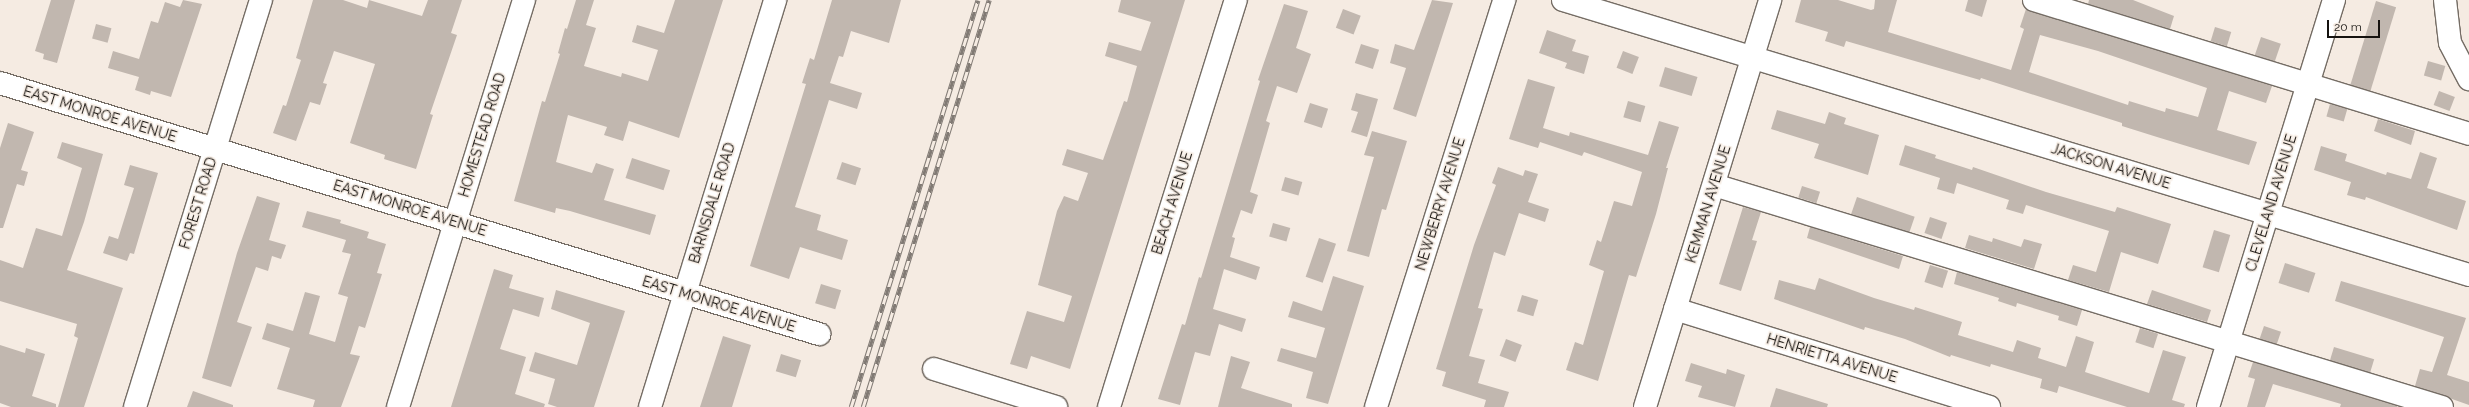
<!DOCTYPE html>
<style>
body{margin:0}
#map{position:relative;width:2469px;height:407px;overflow:hidden;background:#f5ebe2;font-family:Raleway,sans-serif}
div>[style]{position:absolute}
.building>*{inset:0;background:#c1b7af;transform-origin:0 0}
.roads{filter:drop-shadow(1px 0 #756d65) drop-shadow(-1px 0 #756d65) drop-shadow(0 1px #756d65) drop-shadow(0 -1px #756d65)}
.minor>*{height:22px;margin:-11px;padding:0 11px;transform-origin:11px;border-radius:11px;background:#fff}
.rail>*{height:4.5px;margin-top:-2.25px;transform-origin:0;background:repeating-linear-gradient(90deg,#f5ebe2 0 9px,#817a74 0 18px);box-sizing:border-box;border-block:1px solid #817a74}
span{translate:-50% -50%;white-space:nowrap;text-align:center;line-height:1.15;-webkit-text-stroke:3px #f5ebe2;paint-order:stroke}
.street-label{font-size:14px;color:#15120f}
.scale{position:absolute;left:2327px;top:20px;width:53px;height:18px;box-sizing:border-box;border:2px solid #15120f;border-top:0;padding-left:5px;font-size:12px;line-height:14px;white-space:nowrap;color:#15120f;-webkit-text-stroke:3px #f5ebe2;paint-order:stroke}
</style>
<div id="map">
<div class="building">
<i style="clip-path:polygon(51px 0,75px 0,57px 63px,43px 59px,44px 54px,35px 51px)"></i>
<i style="clip-path:polygon(183px 0,202px 4px,171px 97px,151px 91px,150px 95px,135px 90px,139px 77px,108px 68px,113px 51px,139px 59px,151px 21px,158px 23px,165px 2px,180px 7px)"></i>
<i style="clip-path:polygon(313px 0,343px 0,367px 8px,369px 0,422px 16px,428px 0,462px 0,451px 33px,457px 35px,430px 114px,433px 115px,416px 169px,384px 159px,385px 155px,350px 143px,375px 64px,334px 51px,323px 83px,327px 84px,320px 105px,310px 102px,296px 141px,273px 133px,283px 105px,286px 106px,301px 60px,296px 58px)"></i>
<i style="clip-path:polygon(576px 0,594px 0,586px 25px,596px 28px,584px 66px,621px 77px,622px 73px,648px 81px,658px 50px,632px 42px,637px 25px,664px 33px,675px 0,723px 0,679px 138px,629px 121px,623px 141px,604px 135px,607px 127px,568px 115px,556px 162px,592px 173px,596px 163px,614px 169px,604px 200px,656px 215px,650px 235px,570px 211px,556px 208px,555px 213px,514px 201px,542px 101px,545px 102px,560px 54px,558px 53px,565px 28px,567px 29px)"></i>
<i style="clip-path:polygon(832px 0,901px 0,889px 43px,851px 31px,843px 57px,839px 56px,830px 83px,862px 93px,857px 109px,829px 100px,795px 207px,821px 215px,817px 230px,848px 240px,842px 260px,800px 247px,789px 279px,750px 266px,806px 84px,802px 83px,810px 58px,814px 60px)"></i>
<i style="clip-path:polygon(1121px 0,1185px 0,1070px 369px,1031px 356px,1027px 369px,1010px 364px,1027px 311px,1064px 322px,1072px 296px,1038px 285px,1057px 211px,1064px 196px,1078px 201px,1088px 173px,1062px 165px,1067px 149px,1103px 160px,1124px 101px,1127px 102px,1137px 66px,1105px 56px,1109px 42px,1141px 51px,1151px 22px,1118px 12px)"></i>
<i style="clip-path:polygon(1432px 0,1453px 3px,1416px 117px,1393px 109px,1406px 68px,1390px 63px,1395px 44px,1414px 50px)"></i>
<i style="clip-path:polygon(evenodd,1801px 0,1838px 0,1871px 10px,1874px 9px,1875px 0,1897px 0,1888px 32px,2011px 70px,2024px 29px,2020px 27px,2026px 9px,2272px 86px,2266px 103px,2229px 91px,2217px 130px,2257px 142px,2249px 165px,2157px 137px,2122px 126px,2122px 123px,1981px 78px,1980px 80px,1846px 41px,1844px 47px,1825px 41px,1828px 32px,1795px 22px,1801px 0,2040px 35px,2098px 51px,2207px 88px,2198px 117px,2166px 108px,2165px 112px,2129px 101px,2128px 105px,2029px 72px,2040px 35px)"></i>
<i style="clip-path:polygon(1968px 0,1987px 0,1982px 17px,1965px 11px)"></i>
<i style="clip-path:polygon(2089px 0,2133px 0,2174px 16px,2170px 29px,2088px 4px)"></i>
<i style="left:2376px;top:1px;width:21px;height:88px;rotate:17deg"></i>
<i style="clip-path:polygon(1284px 4px,1308px 11px,1296px 48px,1311px 54px,1297px 93px,1277px 86px,1266px 121px,1270px 123px,1250px 192px,1258px 195px,1252px 214px,1241px 210px,1232px 237px,1235px 238px,1230px 257px,1260px 267px,1256px 280px,1224px 269px,1213px 309px,1246px 319px,1242px 332px,1219px 324px,1210px 356px,1195px 352px,1180px 405px,1158px 399px,1182px 324px,1185px 325px,1199px 277px,1201px 278px,1260px 81px,1258px 80px)"></i>
<i style="left:1343px;top:9px;width:19px;height:20px;rotate:21deg"></i>
<i style="left:96px;top:24px;width:16px;height:15px;rotate:15deg"></i>
<i style="left:2215px;top:27px;width:17px;height:15px;rotate:17deg"></i>
<i style="clip-path:polygon(1547px 30px,1576px 40px,1572px 51px,1589px 56px,1584px 74px,1565px 68px,1567px 63px,1539px 53px)"></i>
<i style="left:2261px;top:37px;width:21px;height:19px;rotate:19deg"></i>
<i style="left:1361px;top:44px;width:19px;height:20px;rotate:18deg"></i>
<i style="left:1623px;top:51px;width:17px;height:18px;rotate:21deg"></i>
<i style="left:2428px;top:61px;width:18px;height:15px;rotate:16deg"></i>
<i style="left:1665px;top:67px;width:34px;height:20px;rotate:17deg"></i>
<i style="clip-path:polygon(1528px 79px,1555px 87px,1543px 128px,1569px 136px,1570px 132px,1648px 155px,1659px 121px,1679px 127px,1666px 168px,1668px 168px,1656px 214px,1636px 277px,1629px 275px,1598px 381px,1566px 370px,1575px 342px,1583px 345px,1604px 271px,1589px 265px,1597px 240px,1601px 242px,1614px 201px,1632px 206px,1642px 172px,1584px 152px,1582px 156px,1540px 142px,1538px 148px,1509px 139px)"></i>
<i style="left:2439px;top:91px;width:17px;height:15px;rotate:21deg"></i>
<i style="clip-path:polygon(1356px 93px,1378px 99px,1367px 137px,1351px 132px,1358px 112px,1351px 110px)"></i>
<i style="left:1628px;top:101px;width:18px;height:17px;rotate:16deg"></i>
<i style="left:1310px;top:103px;width:19px;height:20px;rotate:18deg"></i>
<i style="left:2330px;top:104px;width:18px;height:13px;rotate:16deg"></i>
<i style="clip-path:polygon(1777px 110px,1825px 124px,1829px 112px,1846px 118px,1844px 124px,1879px 135px,1868px 175px,1814px 158px,1819px 144px,1771px 129px)"></i>
<i style="clip-path:polygon(2378px 119px,2415px 131px,2411px 145px,2374px 131px)"></i>
<i style="clip-path:polygon(8px 123px,34px 132px,21px 170px,28px 172px,24px 186px,17px 184px,3px 228px,0 228px,0 148px)"></i>
<i style="clip-path:polygon(1372px 131px,1407px 141px,1386px 210px,1382px 209px,1369px 257px,1347px 251px,1374px 157px,1364px 155px)"></i>
<i style="clip-path:polygon(62px 142px,103px 154px,84px 222px,67px 270px,123px 288px,84px 407px,58px 407px,78px 338px,74px 336px,77px 324px,0 301px,0 260px,23px 268px,36px 228px,62px 236px,82px 168px,57px 158px)"></i>
<i style="clip-path:polygon(1905px 145px,1936px 155px,1935px 158px,1972px 170px,1973px 167px,2046px 192px,2115px 212px,2117px 207px,2171px 224px,2158px 264px,2121px 252px,2109px 292px,2068px 280px,2073px 265px,2096px 272px,2109px 231px,2026px 205px,2023px 214px,2006px 209px,2009px 200px,1957px 183px,1954px 194px,1937px 189px,1940px 178px,1899px 165px)"></i>
<i style="clip-path:polygon(2321px 146px,2347px 154px,2345px 161px,2386px 175px,2387px 172px,2411px 179px,2420px 152px,2437px 158px,2427px 188px,2466px 201px,2457px 230px,2366px 197px,2365px 200px,2347px 195px,2351px 182px,2314px 170px)"></i>
<i style="left:632px;top:158px;width:40px;height:21px;rotate:18deg"></i>
<i style="left:842px;top:162px;width:20px;height:18px;rotate:18deg"></i>
<i style="clip-path:polygon(130px 165px,158px 173px,134px 254px,130px 253px,127px 261px,103px 253px,109px 236px,118px 239px,134px 188px,124px 185px)"></i>
<i style="clip-path:polygon(1498px 167px,1523px 176px,1525px 170px,1538px 174px,1528px 202px,1549px 209px,1545px 222px,1519px 213px,1505px 256px,1494px 252px,1478px 308px,1483px 309px,1469px 356px,1485px 360px,1478px 383px,1509px 392px,1504px 407px,1484px 407px,1486px 400px,1442px 386px,1446px 372px,1436px 369px,1474px 245px,1496px 185px,1492px 183px)"></i>
<i style="left:1285px;top:177px;width:18px;height:14px;rotate:16deg"></i>
<i style="left:1802px;top:186px;width:19px;height:12px;rotate:18deg"></i>
<i style="clip-path:polygon(257px 196px,280px 203px,269px 240px,286px 245px,281px 259px,272px 256px,268px 271px,256px 267px,237px 322px,252px 327px,231px 387px,202px 378px,237px 253px)"></i>
<i style="left:1857px;top:197px;width:61px;height:18px;rotate:19deg"></i>
<i style="clip-path:polygon(1743px 207px,1761px 212px,1752px 240px,1757px 241px,1741px 291px,1719px 284px)"></i>
<i style="clip-path:polygon(307px 211px,341px 220px,340px 223px,369px 232px,367px 238px,386px 244px,377px 273px,382px 274px,365px 328px,359px 326px,350px 354px,360px 356px,341px 407px,313px 407px,315px 400px,277px 389px,290px 348px,262px 339px,267px 323px,293px 331px,305px 292px,320px 296px,309px 334px,335px 342px,348px 297px,338px 294px,351px 254px,342px 252px,346px 240px,302px 227px)"></i>
<i style="left:1930px;top:217px;width:18px;height:17px;rotate:19deg"></i>
<i style="left:1273px;top:223px;width:18px;height:14px;rotate:16deg"></i>
<i style="clip-path:polygon(1810px 227px,1903px 256px,1899px 269px,1807px 238px)"></i>
<i style="left:2214px;top:230px;width:17px;height:39px;rotate:17deg"></i>
<i style="clip-path:polygon(1969px 235px,1992px 242px,1993px 238px,2021px 247px,2024px 239px,2042px 244px,2034px 269px,1965px 248px)"></i>
<i style="left:1319px;top:238px;width:18px;height:41px;rotate:19deg"></i>
<i style="left:2285px;top:263px;width:32px;height:21px;rotate:18deg"></i>
<i style="left:1930px;top:265px;width:19px;height:18px;rotate:18deg"></i>
<i style="clip-path:polygon(494px 269px,513px 275px,509px 288px,544px 298px,539px 317px,513px 309px,500px 349px,526px 357px,515px 394px,545px 404px,544px 407px,451px 407px)"></i>
<i style="clip-path:polygon(1957px 272px,2082px 310px,2077px 326px,2058px 320px,2059px 316px,2017px 303px,2016px 307px,1998px 301px,1999px 298px,1954px 284px)"></i>
<i style="clip-path:polygon(1333px 276px,1364px 286px,1328px 404px,1306px 398px,1313px 372px,1277px 361px,1281px 348px,1316px 358px,1325px 328px,1288px 317px,1293px 301px,1322px 311px)"></i>
<i style="clip-path:polygon(1819px 278px,1874px 298px,1914px 310px,1915px 307px,1962px 322px,1958px 335px,2013px 352px,2017px 340px,2041px 348px,2038px 358px,2066px 367px,2076px 336px,2094px 342px,2085px 372px,2149px 393px,2163px 350px,2186px 357px,2172px 400px,2185px 404px,2184px 407px,2127px 407px,2059px 386px,2057px 393px,2040px 388px,2042px 379px,1991px 364px,1990px 367px,1951px 355px,1950px 357px,1905px 339px,1865px 327px,1864px 330px,1774px 299px,1779px 280px,1815px 290px)"></i>
<i style="clip-path:polygon(2341px 281px,2466px 318px,2447px 375px,2469px 382px,2469px 405px,2415px 386px,2420px 369px,2432px 372px,2444px 337px,2335px 301px)"></i>
<i style="left:821px;top:284px;width:21px;height:20px;rotate:17deg"></i>
<i style="clip-path:polygon(556px 290px,625px 311px,594px 407px,557px 407px,548px 404px,555px 379px,529px 371px,535px 352px,577px 365px,590px 323px,551px 309px)"></i>
<i style="clip-path:polygon(2152px 290px,2211px 310px,2207px 322px,2147px 304px)"></i>
<i style="left:1522px;top:295px;width:17px;height:17px;rotate:17deg"></i>
<i style="left:2264px;top:326px;width:18px;height:14px;rotate:19deg"></i>
<i style="left:2140px;top:328px;width:19px;height:15px;rotate:18deg"></i>
<i style="clip-path:polygon(723px 336px,751px 345px,732px 407px,700px 407px)"></i>
<i style="left:1506px;top:339px;width:17px;height:18px;rotate:21deg"></i>
<i style="clip-path:polygon(0 345px,25px 353px,26px 348px,45px 354px,32px 396px,56px 404px,56px 407px,11px 407px,0 403px)"></i>
<i style="left:2334px;top:347px;width:42px;height:14px;rotate:17deg"></i>
<i style="left:781px;top:354px;width:21px;height:18px;rotate:17deg"></i>
<i style="clip-path:polygon(1231px 356px,1250px 362px,1241px 388px,1292px 404px,1292px 407px,1218px 407px)"></i>
<i style="clip-path:polygon(2253px 362px,2397px 406px,2397px 407px,2340px 407px,2341px 404px,2273px 384px,2265px 407px,2247px 407px,2255px 379px,2248px 377px)"></i>
<i style="clip-path:polygon(1691px 363px,1726px 374px,1727px 369px,1745px 375px,1735px 407px,1698px 397px,1702px 386px,1685px 381px)"></i>
<i style="clip-path:polygon(1776px 388px,1828px 404px,1827px 407px,1770px 407px)"></i>
<i style="clip-path:polygon(193px 391px,233px 405px,233px 407px,187px 407px)"></i>
</div>
<div class="roads">
<div class="minor">
<i style="left:1563px;top:0;width:947px;rotate:16.88deg"></i>
<i style="left:2034px;top:0;width:455px;rotate:17.1deg"></i>
<i style="left:2445px;top:0;width:43px;rotate:83.4deg"></i>
<i style="left:2450px;top:43px;width:41px;rotate:62.2deg"></i>
<i style="left:0;top:83px;width:857px;rotate:17.04deg"></i>
<i style="left:1714px;top:185px;width:761px;rotate:16.96deg"></i>
<i style="left:1675px;top:309px;width:329px;rotate:17.3deg"></i>
<i style="left:934px;top:369px;width:128px;rotate:17.3deg"></i>
<i style="left:135px;top:407px;width:426px;rotate:-72.8deg"></i>
<i style="left:398px;top:407px;width:426px;rotate:-72.8deg"></i>
<i style="left:650px;top:407px;width:426px;rotate:-72.9deg"></i>
<i style="left:1109px;top:407px;width:426px;rotate:-72.7deg"></i>
<i style="left:1376px;top:407px;width:427px;rotate:-72.5deg"></i>
<i style="left:1645px;top:407px;width:426px;rotate:-72.9deg"></i>
<i style="left:2208px;top:407px;width:426px;rotate:-72.8deg"></i>
</div>
</div>
<div class="rail">
<i style="left:851px;top:407px;width:426px;rotate:-72.7deg"></i>
<i style="left:863px;top:407px;width:426px;rotate:-72.8deg"></i>
</div>
<div class="street-label">
<span style="left:100px;top:114px;rotate:17deg">EAST MONROE AVENUE</span>
<span style="left:482px;top:135px;rotate:-73deg">HOMESTEAD ROAD</span>
<span style="left:2111px;top:166px;rotate:17deg">JACKSON AVENUE</span>
<span style="left:198px;top:203px;rotate:-73deg">FOREST ROAD</span>
<span style="left:712px;top:203px;rotate:-73deg">BARNSDALE ROAD</span>
<span style="left:1172px;top:203px;rotate:-73deg">BEACH AVENUE</span>
<span style="left:2271px;top:203px;rotate:-73deg">CLEVELAND AVENUE</span>
<span style="left:1440px;top:204px;rotate:-73deg">NEWBERRY AVENUE</span>
<span style="left:1708px;top:204px;rotate:-73deg">KEMMAN AVENUE</span>
<span style="left:410px;top:208px;rotate:17deg">EAST MONROE AVENUE</span>
<span style="left:719px;top:304px;rotate:17deg">EAST MONROE AVENUE</span>
<span style="left:1832px;top:358px;rotate:17deg">HENRIETTA AVENUE</span>
</div>
<div class="scale">20 m</div>
</div>
